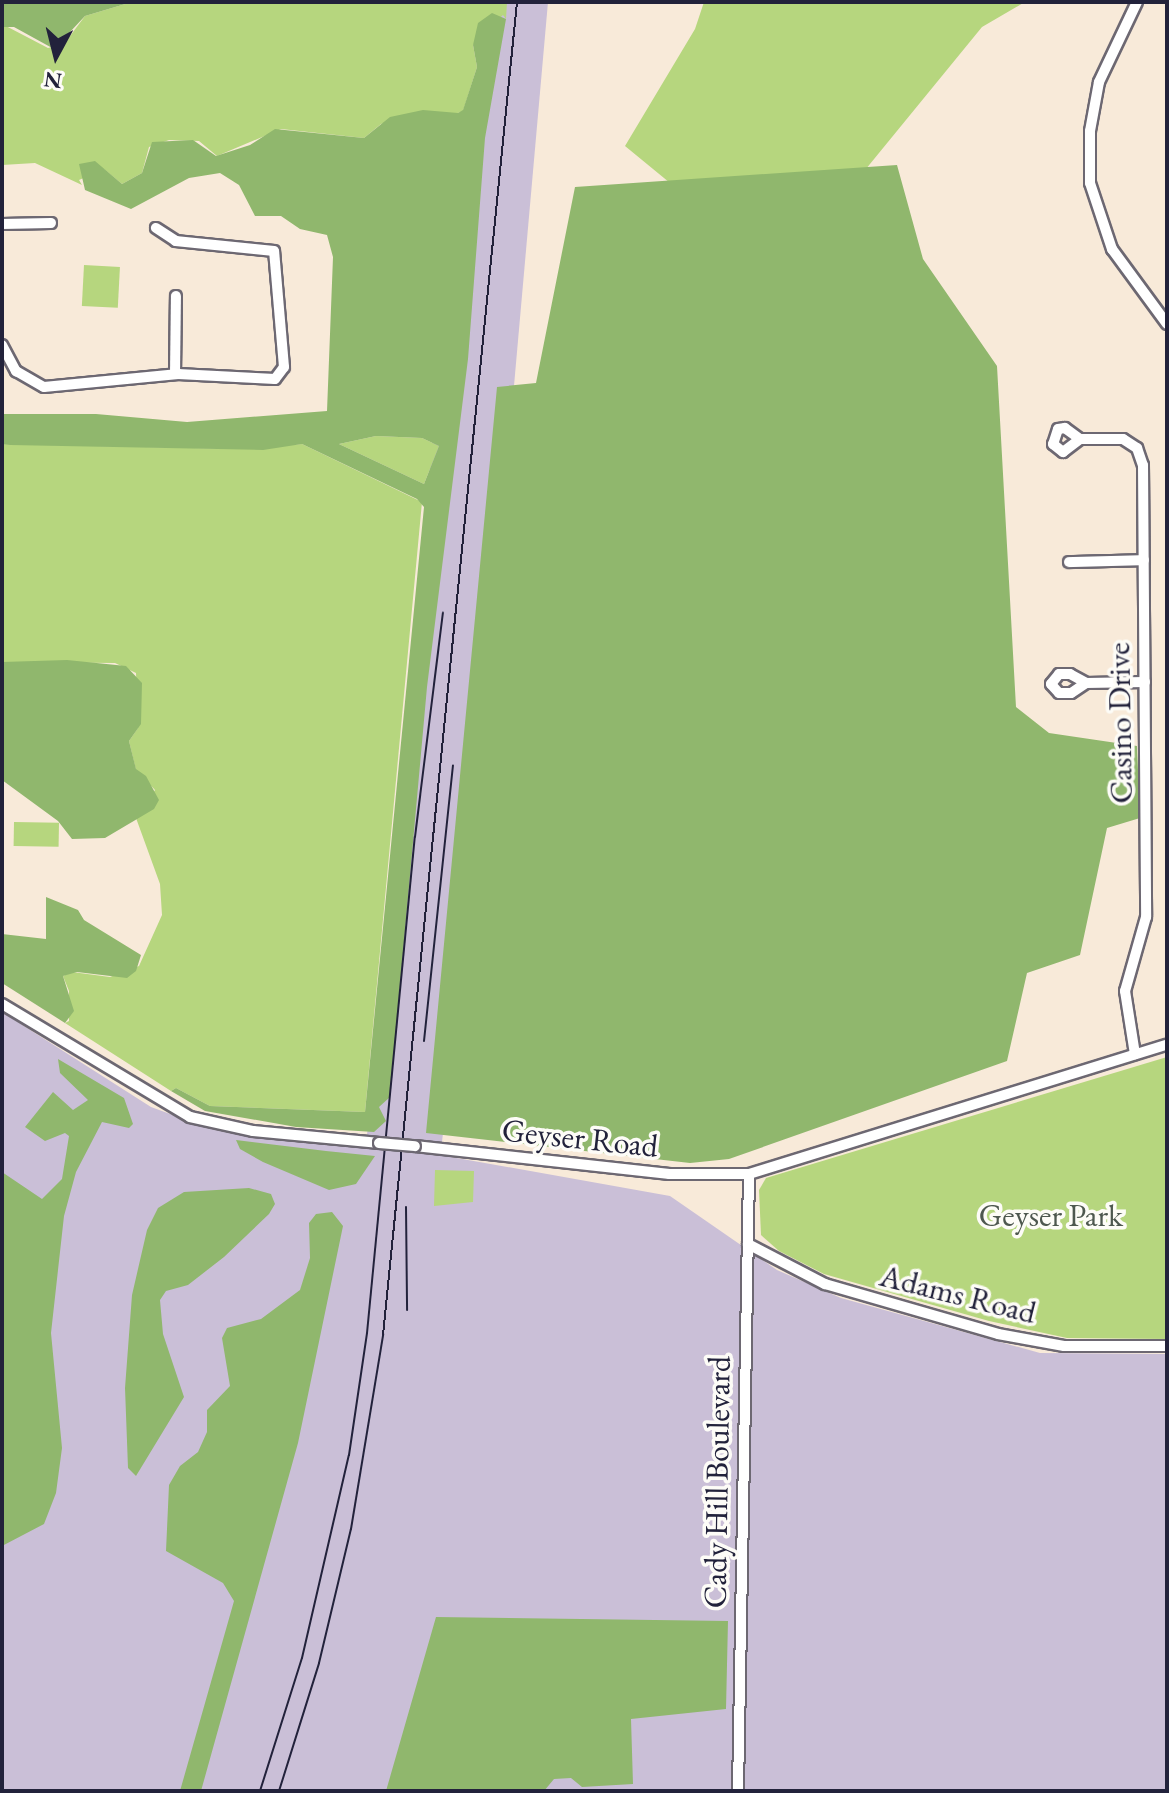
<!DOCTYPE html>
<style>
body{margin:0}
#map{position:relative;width:1169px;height:1793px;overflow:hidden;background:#f8ead9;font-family:"EB Garamond",serif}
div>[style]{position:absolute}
.industrial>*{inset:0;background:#cabfd7}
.green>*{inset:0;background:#b6d67e;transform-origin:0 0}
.forest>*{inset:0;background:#90b76d}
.roads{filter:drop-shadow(2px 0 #6d6872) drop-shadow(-2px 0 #6d6872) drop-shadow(0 2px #6d6872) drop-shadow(0 -2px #6d6872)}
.minor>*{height:10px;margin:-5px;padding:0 5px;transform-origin:5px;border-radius:5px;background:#fff}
.rail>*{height:2px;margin:-1px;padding:0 1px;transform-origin:1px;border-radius:1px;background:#22223b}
.bridges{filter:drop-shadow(2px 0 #6d6872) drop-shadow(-2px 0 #6d6872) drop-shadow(0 2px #6d6872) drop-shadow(0 -2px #6d6872)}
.minor-bridge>*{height:10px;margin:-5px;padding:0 5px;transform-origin:5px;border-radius:5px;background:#fff}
span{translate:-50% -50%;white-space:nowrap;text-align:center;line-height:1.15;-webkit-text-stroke:7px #fdfcf7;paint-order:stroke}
.street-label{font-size:32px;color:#22223b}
.park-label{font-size:32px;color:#4e584f}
.frame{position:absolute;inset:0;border:4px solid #22223b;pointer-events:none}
.north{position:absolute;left:16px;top:16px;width:80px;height:80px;-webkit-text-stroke:6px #fdfcf7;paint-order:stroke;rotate:187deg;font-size:22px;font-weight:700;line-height:32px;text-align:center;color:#22223b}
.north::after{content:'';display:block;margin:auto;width:28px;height:36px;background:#22223b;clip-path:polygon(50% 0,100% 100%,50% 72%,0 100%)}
</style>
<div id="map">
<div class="industrial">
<i style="clip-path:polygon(490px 2px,548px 2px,465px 939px,442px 1142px,367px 1135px,433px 432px)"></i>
<i style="clip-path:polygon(2px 1012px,151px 1107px,211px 1129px,440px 1155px,670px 1196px,777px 1270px,841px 1298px,1040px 1353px,1167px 1354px,1167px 1791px,2px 1791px)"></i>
</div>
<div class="green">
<i style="clip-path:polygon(132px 2px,507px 2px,506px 19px,503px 15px,473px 45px,477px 67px,463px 111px,458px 113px,407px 114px,381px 124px,364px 138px,281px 129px,217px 156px,199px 141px,169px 140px,149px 147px,142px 173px,122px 184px,104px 169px,79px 180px,82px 185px,35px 163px,2px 165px,4px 25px,48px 48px,64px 44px,85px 16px)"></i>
<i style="clip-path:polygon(704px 2px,1025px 2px,982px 27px,843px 197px,692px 201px,625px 146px,695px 29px)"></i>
<i style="left:84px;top:265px;width:36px;height:41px;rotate:3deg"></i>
<i style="clip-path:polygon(376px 436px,422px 438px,439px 446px,424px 484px,339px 444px)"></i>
<i style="clip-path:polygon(2px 444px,241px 449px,302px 444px,422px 502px,365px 1112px,210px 1106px,176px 1088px,171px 1091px,65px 1023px,69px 1021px,69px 991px,63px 976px,72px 972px,110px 977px,139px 966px,162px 915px,160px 884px,136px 818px,155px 790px,136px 770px,129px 741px,138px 728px,136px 673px,115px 663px,2px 662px)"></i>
<i style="left:14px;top:822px;width:45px;height:24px;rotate:1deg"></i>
<i style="clip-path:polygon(1167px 1057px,1167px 1339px,1067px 1338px,989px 1321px,824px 1274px,779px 1251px,761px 1235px,759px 1190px,766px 1178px)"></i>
<i style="clip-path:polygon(435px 1170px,474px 1171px,473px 1202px,434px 1206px)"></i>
</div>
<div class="forest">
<i style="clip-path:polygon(2px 2px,132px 2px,85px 16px,54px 49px,14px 27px,2px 27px)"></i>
<i style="clip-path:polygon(evenodd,492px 13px,506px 19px,485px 138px,468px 359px,427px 687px,390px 1097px,379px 1107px,386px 1121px,374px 1132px,296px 1127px,205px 1111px,171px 1091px,176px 1088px,210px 1106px,365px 1112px,424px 507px,417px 499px,302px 444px,263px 450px,10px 445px,2px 444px,2px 414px,96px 414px,187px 422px,327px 411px,333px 257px,327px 235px,300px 229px,281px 216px,255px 216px,239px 185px,220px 173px,189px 178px,131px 209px,85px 190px,79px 164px,95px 161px,122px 184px,142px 173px,152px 142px,193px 140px,216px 156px,250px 145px,275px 129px,364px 138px,390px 117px,423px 110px,458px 113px,463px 110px,477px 67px,473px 45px,478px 23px,492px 13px,376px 436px,422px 438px,439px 446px,424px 484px,339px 444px,376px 436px)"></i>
<i style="clip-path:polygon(897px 165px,923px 259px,997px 366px,1016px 707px,1049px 733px,1137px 746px,1140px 818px,1107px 828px,1080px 955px,1027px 973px,1007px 1061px,729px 1159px,690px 1163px,426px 1133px,497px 387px,536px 383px,575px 187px)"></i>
<i style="clip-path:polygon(67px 660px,126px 666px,142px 683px,141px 724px,129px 741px,136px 769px,146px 776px,159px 800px,154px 809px,105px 838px,72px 839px,58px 821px,2px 780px,2px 662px)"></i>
<i style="clip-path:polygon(46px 897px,78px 910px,84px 920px,141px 955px,136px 971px,127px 978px,77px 972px,63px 976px,74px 1011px,65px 1023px,2px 983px,2px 934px,46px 939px)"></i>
<i style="clip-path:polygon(58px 1059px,124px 1098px,133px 1124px,129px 1128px,102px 1122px,76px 1172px,64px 1216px,51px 1333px,62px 1448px,56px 1493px,44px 1524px,2px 1546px,2px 1172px,42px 1199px,62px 1179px,69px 1136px,65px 1133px,45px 1141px,25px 1127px,53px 1092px,73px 1110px,88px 1100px,60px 1073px)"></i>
<i style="clip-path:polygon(236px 1140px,326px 1151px,375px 1156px,356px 1184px,329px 1190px,263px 1162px,240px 1149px)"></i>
<i style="clip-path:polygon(249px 1188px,271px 1194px,275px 1204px,269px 1214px,224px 1257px,188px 1285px,166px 1291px,160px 1300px,163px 1334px,184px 1397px,136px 1476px,128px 1468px,125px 1388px,132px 1295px,147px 1230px,158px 1208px,184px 1192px)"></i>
<i style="clip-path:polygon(332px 1212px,343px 1226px,298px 1443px,201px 1791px,180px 1791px,234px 1601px,223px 1583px,166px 1551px,169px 1485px,180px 1466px,198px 1452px,207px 1432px,207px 1410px,230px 1386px,222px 1338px,227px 1328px,261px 1319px,300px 1290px,310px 1258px,309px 1223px,316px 1214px)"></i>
<i style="clip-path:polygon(436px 1617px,728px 1621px,726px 1709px,631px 1719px,633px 1784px,582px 1787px,571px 1778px,554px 1779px,544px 1791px,386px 1791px)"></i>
</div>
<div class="roads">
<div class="minor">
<i style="left:1137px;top:2px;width:89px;rotate:115.4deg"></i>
<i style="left:1099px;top:82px;width:50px;rotate:100.4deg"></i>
<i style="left:1090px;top:131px;width:52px;rotate:90deg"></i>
<i style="left:1090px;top:183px;width:70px;rotate:71.6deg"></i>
<i style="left:1112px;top:249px;width:93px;rotate:53.7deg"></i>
<i style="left:2px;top:224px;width:49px;rotate:-1.2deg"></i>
<i style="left:2px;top:345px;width:30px;rotate:62deg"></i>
<i style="left:16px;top:371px;width:32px;rotate:30deg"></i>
<i style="left:44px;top:387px;width:135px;rotate:-5.5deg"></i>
<i style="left:178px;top:374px;width:97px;rotate:3deg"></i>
<i style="left:275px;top:379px;width:15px;rotate:-53deg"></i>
<i style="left:284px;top:367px;width:116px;rotate:-94.9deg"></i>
<i style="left:274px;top:251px;width:99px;rotate:-174.2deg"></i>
<i style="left:176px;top:241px;width:24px;rotate:-147deg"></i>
<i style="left:175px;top:374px;width:78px;rotate:-89.3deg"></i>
<i style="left:1080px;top:439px;width:19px;rotate:-144deg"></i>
<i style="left:1065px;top:428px;width:7px;rotate:172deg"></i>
<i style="left:1058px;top:429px;width:16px;rotate:108deg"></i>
<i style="left:1053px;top:444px;width:13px;rotate:39deg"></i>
<i style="left:1063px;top:452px;width:21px;rotate:-37deg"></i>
<i style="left:1080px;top:439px;width:43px"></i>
<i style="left:1123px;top:439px;width:17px;rotate:33deg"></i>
<i style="left:1137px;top:448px;width:18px;rotate:71deg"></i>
<i style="left:1143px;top:465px;width:452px;rotate:89.6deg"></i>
<i style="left:1146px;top:917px;width:77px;rotate:105.8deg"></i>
<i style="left:1125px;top:991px;width:64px;rotate:81deg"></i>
<i style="left:1069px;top:562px;width:75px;rotate:-1.5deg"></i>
<i style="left:1059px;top:674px;width:11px"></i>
<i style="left:1070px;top:674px;width:18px;rotate:29deg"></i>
<i style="left:1086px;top:683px;width:18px;rotate:146deg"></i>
<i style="left:1071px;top:693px;width:12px;rotate:180deg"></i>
<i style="left:1059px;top:693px;width:12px;rotate:-132deg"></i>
<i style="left:1051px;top:684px;width:13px;rotate:-51deg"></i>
<i style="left:1086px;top:683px;width:59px;rotate:-1deg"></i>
<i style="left:2px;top:1004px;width:219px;rotate:31deg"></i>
<i style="left:190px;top:1117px;width:65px;rotate:12.5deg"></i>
<i style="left:253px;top:1131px;width:127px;rotate:5.4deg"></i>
<i style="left:415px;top:1146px;width:256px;rotate:6.3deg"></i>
<i style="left:669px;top:1174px;width:80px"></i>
<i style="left:749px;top:1174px;width:437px;rotate:-17.2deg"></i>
<i style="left:748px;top:1244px;width:87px;rotate:27.5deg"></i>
<i style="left:825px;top:1284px;width:180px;rotate:16.1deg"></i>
<i style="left:998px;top:1334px;width:67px;rotate:10.3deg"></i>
<i style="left:1064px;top:1346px;width:103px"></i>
<i style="left:738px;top:1791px;width:617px;rotate:-88.98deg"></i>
</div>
</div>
<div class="rail">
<i style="left:424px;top:1041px;width:277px;rotate:-84deg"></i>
<i style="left:406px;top:1207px;width:103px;rotate:89.4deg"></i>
<i style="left:260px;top:1791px;width:139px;rotate:-72.5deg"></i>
<i style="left:302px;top:1658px;width:208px;rotate:-77deg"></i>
<i style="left:349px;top:1455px;width:123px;rotate:-81.6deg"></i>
<i style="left:367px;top:1333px;width:498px;rotate:-84.5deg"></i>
<i style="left:415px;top:837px;width:226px;rotate:-82.9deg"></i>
<i style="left:279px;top:1791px;width:134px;rotate:-72.6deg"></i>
<i style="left:319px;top:1663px;width:138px;rotate:-76.6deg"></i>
<i style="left:351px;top:1529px;width:197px;rotate:-80.6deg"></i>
<i style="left:383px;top:1335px;width:1340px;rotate:-84.26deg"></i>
</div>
<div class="bridges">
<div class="minor-bridge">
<i style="left:379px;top:1143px;width:36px;rotate:5deg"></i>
</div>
</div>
<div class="street-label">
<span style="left:1120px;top:723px;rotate:-91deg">Casino Drive</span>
<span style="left:580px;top:1138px;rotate:6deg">Geyser Road</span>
<span style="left:958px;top:1294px;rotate:14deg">Adams Road</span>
<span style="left:717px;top:1482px;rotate:-89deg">Cady Hill Boulevard</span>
</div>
<div class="park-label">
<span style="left:1051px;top:1215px">Geyser Park</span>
</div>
<div class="frame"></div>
<div class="north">N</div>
</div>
